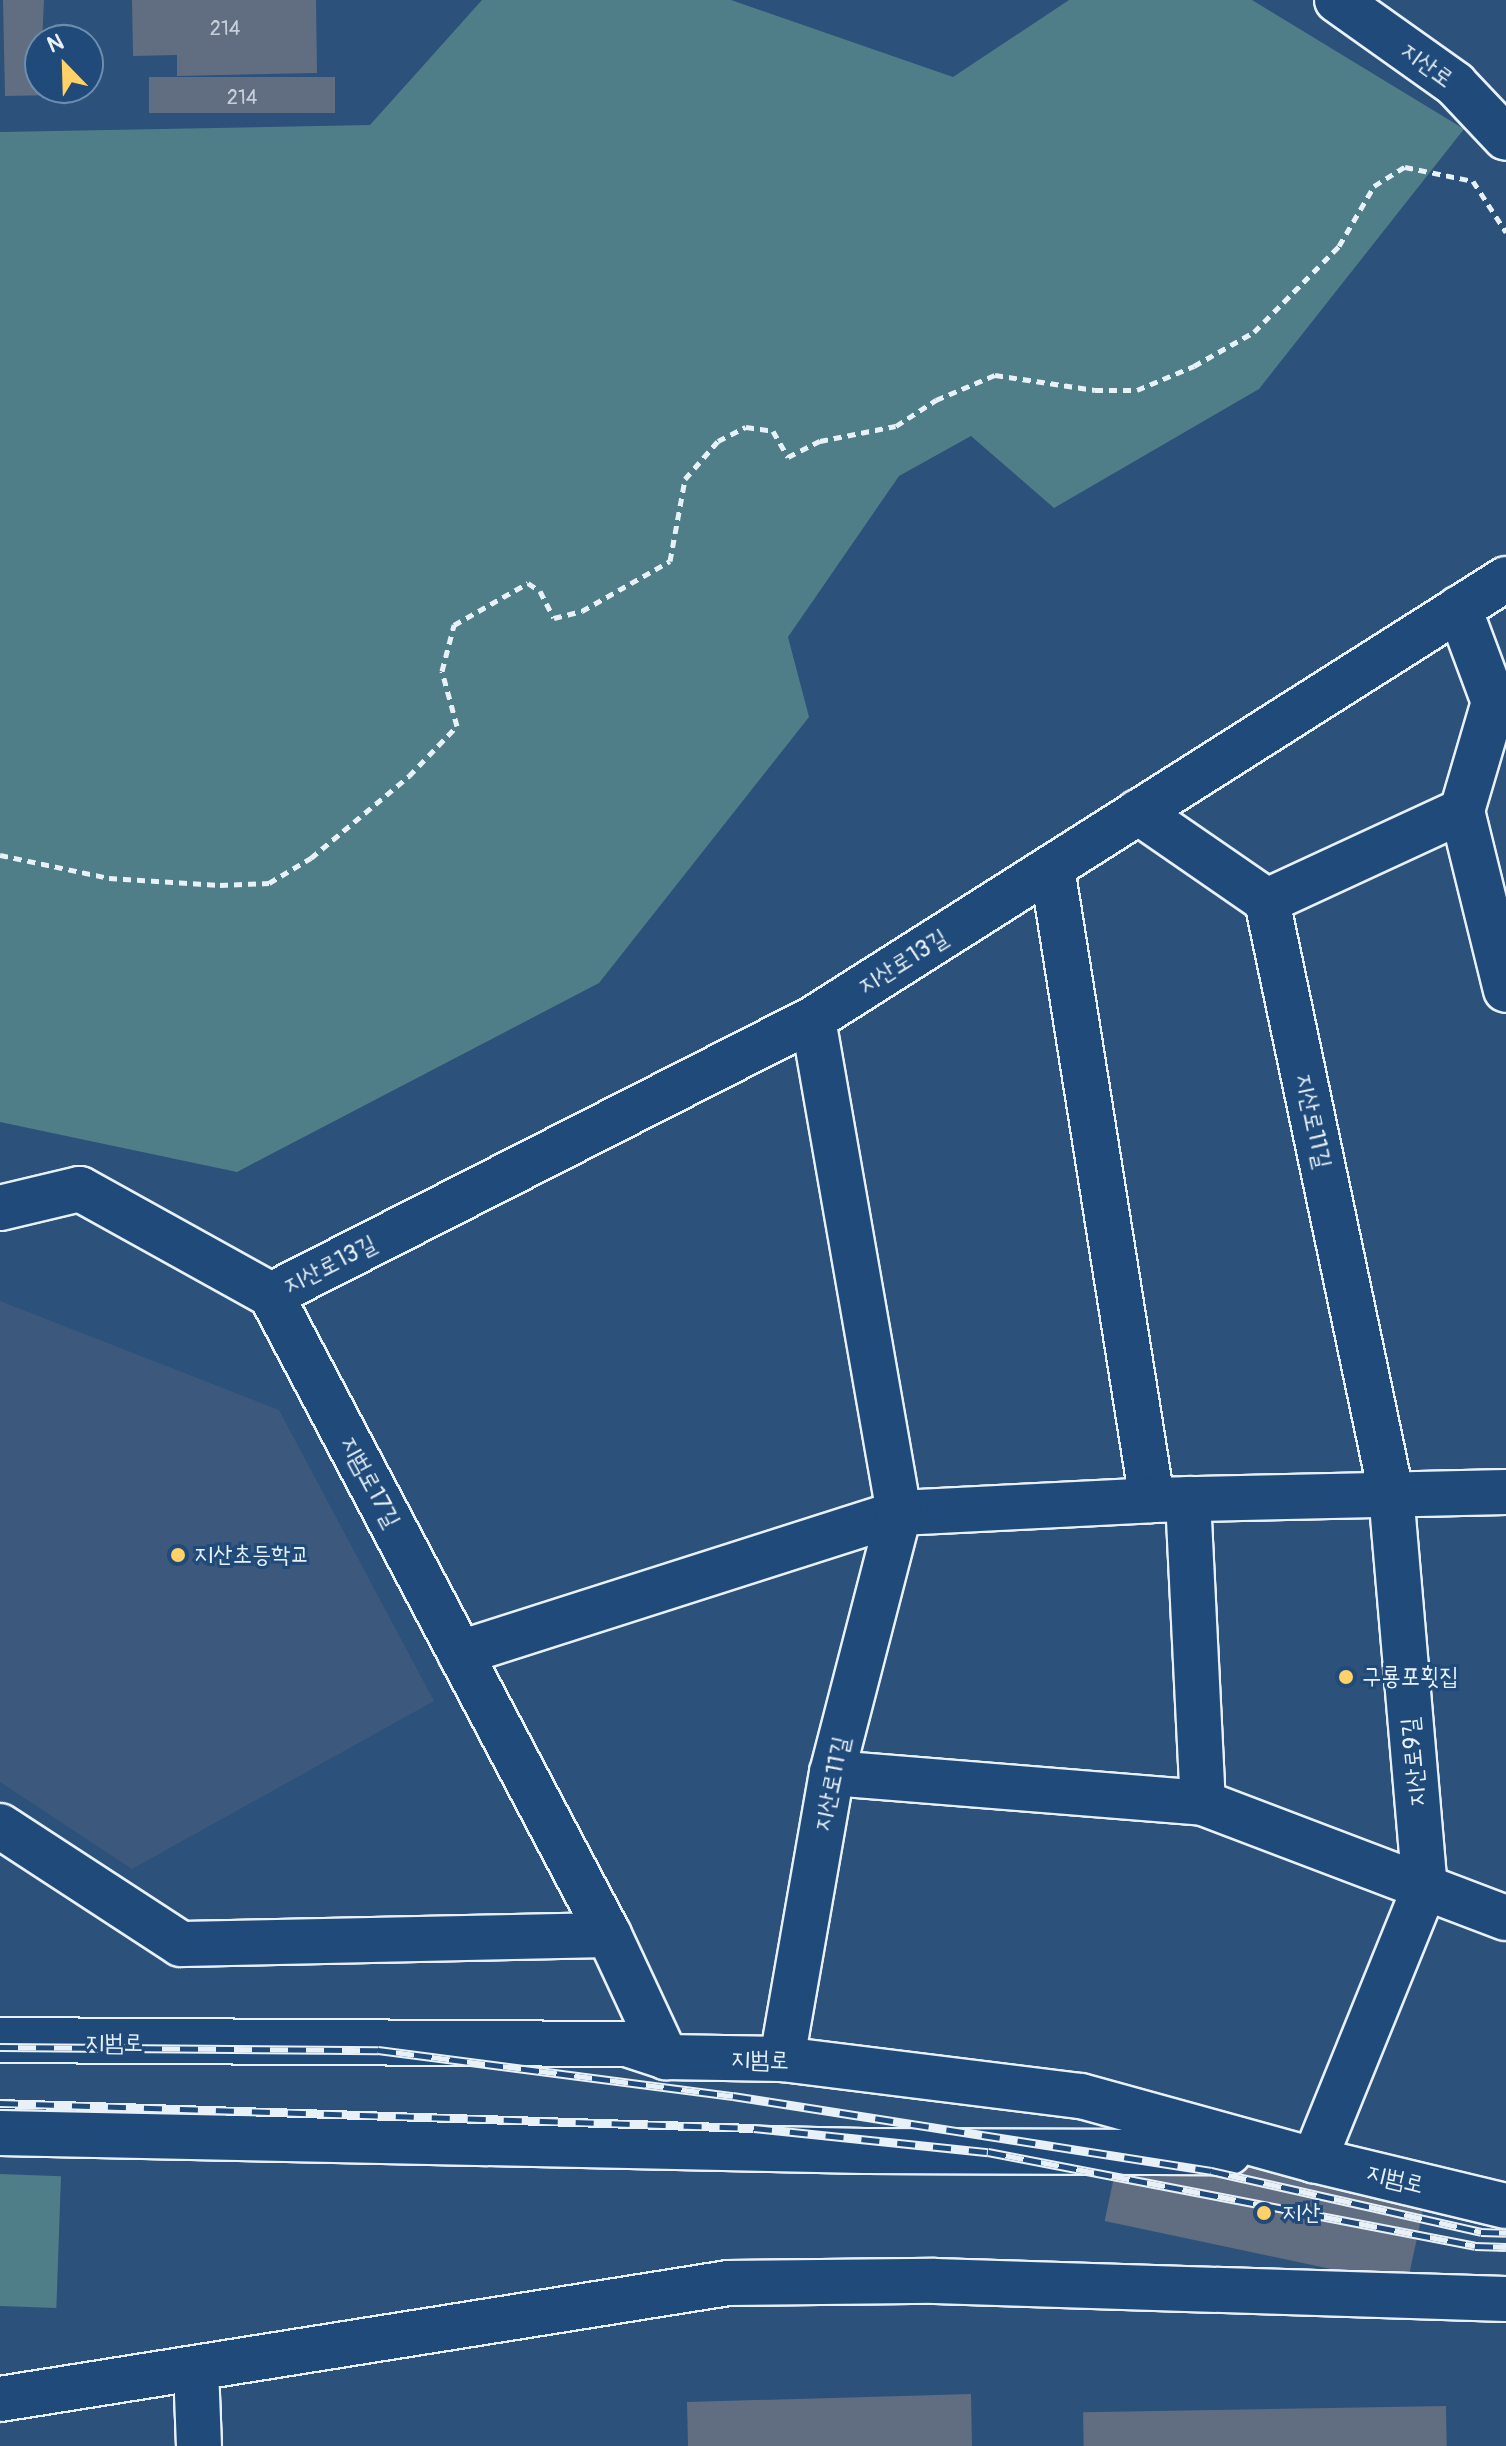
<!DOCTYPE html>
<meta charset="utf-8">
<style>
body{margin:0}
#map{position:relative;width:1506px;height:2446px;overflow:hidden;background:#2c517b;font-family:Pangolin,"Poor Story",sans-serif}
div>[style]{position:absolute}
.built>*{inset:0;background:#3c597d}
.green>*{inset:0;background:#4f7e88;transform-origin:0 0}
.building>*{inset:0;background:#616d81;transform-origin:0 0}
.path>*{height:5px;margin-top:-2.5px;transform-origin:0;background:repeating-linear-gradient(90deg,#e8f1f8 0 8px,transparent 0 14px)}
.roads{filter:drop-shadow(2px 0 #e8f1f8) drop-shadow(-2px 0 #e8f1f8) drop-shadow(0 2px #e8f1f8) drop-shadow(0 -2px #e8f1f8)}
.minor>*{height:44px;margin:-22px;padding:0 22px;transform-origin:22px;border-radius:22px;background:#1f4a7a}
.secondary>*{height:44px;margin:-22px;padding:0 22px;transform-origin:22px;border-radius:22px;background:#1f4a7a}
.rail>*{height:9px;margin-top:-4.5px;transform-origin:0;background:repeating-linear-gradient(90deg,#1f4a7a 0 18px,#e8f1f8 0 36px);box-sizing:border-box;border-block:2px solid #e8f1f8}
.dots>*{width:22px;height:22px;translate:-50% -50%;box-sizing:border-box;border:4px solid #1f4a7a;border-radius:50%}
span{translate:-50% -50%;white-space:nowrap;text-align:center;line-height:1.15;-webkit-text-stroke:6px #1f4a7a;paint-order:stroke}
.number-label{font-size:20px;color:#c6d0da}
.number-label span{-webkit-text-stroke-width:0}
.street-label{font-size:24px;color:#e8f1f8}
.poi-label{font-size:24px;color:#e8f1f8}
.left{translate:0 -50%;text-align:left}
.north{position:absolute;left:24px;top:24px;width:80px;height:80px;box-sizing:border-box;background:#1f4a7a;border:2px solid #6f8dac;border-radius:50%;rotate:337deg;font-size:22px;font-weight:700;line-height:32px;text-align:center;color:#e8f1f8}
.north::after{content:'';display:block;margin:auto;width:28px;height:36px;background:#ffd166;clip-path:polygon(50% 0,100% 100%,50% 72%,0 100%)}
</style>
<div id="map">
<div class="built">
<i style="clip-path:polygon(0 1301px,279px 1410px,434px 1701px,132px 1869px,0 1782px)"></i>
</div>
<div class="green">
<i style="clip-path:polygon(482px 0,731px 0,953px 77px,1069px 0,1252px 0,1464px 129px,1259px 389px,1054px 508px,971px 436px,899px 476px,788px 637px,809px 717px,599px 983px,237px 1172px,0 1122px,0 132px,370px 125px)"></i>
<i style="left:0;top:2174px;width:61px;height:132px;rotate:2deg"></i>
</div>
<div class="building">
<i style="clip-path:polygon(3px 0,44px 0,40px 88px,57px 88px,57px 95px,5px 96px)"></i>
<i style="clip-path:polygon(132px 0,316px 0,317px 73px,177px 76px,177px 55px,133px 56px)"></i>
<i style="left:335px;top:77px;width:36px;height:186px;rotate:90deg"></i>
<i style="left:1124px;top:2130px;width:309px;height:93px;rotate:12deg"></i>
<i style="clip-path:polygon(971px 2394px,972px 2446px,688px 2446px,687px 2402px)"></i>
<i style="left:1446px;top:2406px;width:40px;height:363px;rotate:89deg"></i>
</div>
<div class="path">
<i style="left:0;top:855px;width:111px;rotate:11.9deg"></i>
<i style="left:109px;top:878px;width:111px;rotate:3.6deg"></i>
<i style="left:220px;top:885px;width:49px;rotate:-2.3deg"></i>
<i style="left:269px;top:883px;width:49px;rotate:-30.8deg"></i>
<i style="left:311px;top:858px;width:128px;rotate:-39.9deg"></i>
<i style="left:409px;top:776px;width:69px;rotate:-46.2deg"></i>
<i style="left:457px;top:726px;width:57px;rotate:-105.3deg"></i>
<i style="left:442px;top:671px;width:48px;rotate:-75.4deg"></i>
<i style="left:454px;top:625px;width:85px;rotate:-29.6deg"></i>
<i style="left:528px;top:583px;width:14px;rotate:34deg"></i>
<i style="left:540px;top:591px;width:30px;rotate:63deg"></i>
<i style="left:554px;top:618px;width:29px;rotate:-14deg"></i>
<i style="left:582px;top:611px;width:101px;rotate:-29.6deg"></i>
<i style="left:670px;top:561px;width:83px;rotate:-79.6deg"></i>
<i style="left:685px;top:479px;width:50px;rotate:-49deg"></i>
<i style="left:718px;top:441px;width:31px;rotate:-27deg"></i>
<i style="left:746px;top:427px;width:27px;rotate:8deg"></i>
<i style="left:773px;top:431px;width:30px;rotate:60deg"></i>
<i style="left:788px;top:457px;width:36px;rotate:-27deg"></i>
<i style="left:820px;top:441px;width:77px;rotate:-11.2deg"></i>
<i style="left:896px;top:426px;width:48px;rotate:-33deg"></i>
<i style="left:936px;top:400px;width:64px;rotate:-23deg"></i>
<i style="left:995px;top:375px;width:101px;rotate:8.5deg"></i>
<i style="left:1095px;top:390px;width:42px"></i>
<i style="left:1137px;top:390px;width:62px;rotate:-22.8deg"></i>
<i style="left:1194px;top:366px;width:69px;rotate:-29.5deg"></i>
<i style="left:1254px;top:332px;width:121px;rotate:-45.3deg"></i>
<i style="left:1339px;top:246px;width:69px;rotate:-59.7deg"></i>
<i style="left:1374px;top:186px;width:36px;rotate:-32deg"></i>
<i style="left:1405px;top:167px;width:69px;rotate:11.6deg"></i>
<i style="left:1473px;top:181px;width:61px;rotate:57.1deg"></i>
</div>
<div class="roads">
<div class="minor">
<i style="left:1459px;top:608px;width:100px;rotate:69.6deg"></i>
<i style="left:1494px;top:702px;width:114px;rotate:106.4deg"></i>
<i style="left:1462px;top:811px;width:184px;rotate:76.2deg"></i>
<i style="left:1138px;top:812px;width:157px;rotate:34.6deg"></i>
<i style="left:1267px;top:901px;width:605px;rotate:78.17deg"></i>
<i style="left:1391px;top:1493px;width:395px;rotate:85.1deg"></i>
<i style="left:1425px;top:1887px;width:295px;rotate:112.1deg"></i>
<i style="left:1052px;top:868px;width:640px;rotate:81.01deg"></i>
<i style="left:1267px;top:901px;width:215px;rotate:-24.8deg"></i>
<i style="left:0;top:1208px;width:82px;rotate:-13.4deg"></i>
<i style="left:80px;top:1189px;width:218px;rotate:29deg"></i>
<i style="left:271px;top:1295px;width:724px;rotate:62.16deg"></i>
<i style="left:609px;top:1935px;width:135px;rotate:65deg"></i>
<i style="left:271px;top:1295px;width:608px;rotate:-26.99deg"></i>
<i style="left:813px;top:1019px;width:821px;rotate:-32.41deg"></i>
<i style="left:1188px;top:1499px;width:304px;rotate:87.2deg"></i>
<i style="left:460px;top:1653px;width:461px;rotate:-17.7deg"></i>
<i style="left:899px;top:1513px;width:253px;rotate:-2.9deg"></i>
<i style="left:1152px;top:1500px;width:354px;rotate:-1.3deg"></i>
<i style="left:832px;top:1773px;width:372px;rotate:4.6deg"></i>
<i style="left:1203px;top:1803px;width:324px;rotate:20.8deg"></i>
<i style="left:0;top:1826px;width:216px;rotate:33.1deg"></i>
<i style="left:181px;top:1944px;width:428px;rotate:-1.2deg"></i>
<i style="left:782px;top:2059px;width:290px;rotate:-80.1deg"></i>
<i style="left:832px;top:1773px;width:268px;rotate:-75.5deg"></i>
<i style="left:899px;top:1513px;width:501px;rotate:-99.88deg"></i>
<i style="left:196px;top:2368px;width:78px;rotate:87.8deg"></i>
</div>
<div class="secondary">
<i style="left:1337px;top:0;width:145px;rotate:35.4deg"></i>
<i style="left:1455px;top:84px;width:74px;rotate:46.6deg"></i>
<i style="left:0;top:2040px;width:627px;rotate:0.37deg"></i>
<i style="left:627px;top:2044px;width:41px;rotate:18.4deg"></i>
<i style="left:666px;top:2057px;width:116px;rotate:1deg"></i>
<i style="left:782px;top:2059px;width:301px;rotate:7.1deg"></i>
<i style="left:1081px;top:2096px;width:242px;rotate:15.4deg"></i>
<i style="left:1314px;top:2160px;width:197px;rotate:13.5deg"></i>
<i style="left:0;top:2133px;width:865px;rotate:1.19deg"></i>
<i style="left:865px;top:2151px;width:364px;rotate:0.2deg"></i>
<i style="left:0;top:2399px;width:737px;rotate:-9.05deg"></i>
<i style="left:728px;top:2283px;width:207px;rotate:-0.6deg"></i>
<i style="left:935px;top:2281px;width:571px;rotate:1.81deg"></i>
</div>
</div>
<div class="rail">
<i style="left:0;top:2047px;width:378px;rotate:0.5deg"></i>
<i style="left:378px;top:2050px;width:358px;rotate:7.4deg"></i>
<i style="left:733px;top:2096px;width:484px;rotate:8.9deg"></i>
<i style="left:1211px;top:2171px;width:277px;rotate:12.7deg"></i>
<i style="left:1481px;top:2232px;width:25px;rotate:2deg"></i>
<i style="left:0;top:2103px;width:754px;rotate:1.9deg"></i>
<i style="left:754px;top:2128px;width:235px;rotate:5.9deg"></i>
<i style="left:988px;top:2152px;width:496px;rotate:10.9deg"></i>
<i style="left:1475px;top:2246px;width:31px;rotate:2deg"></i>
</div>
<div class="dots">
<i style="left:178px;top:1555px;background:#ffd166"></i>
<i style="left:1346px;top:1677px;background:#ffd166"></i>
<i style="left:1264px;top:2213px;background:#ffd166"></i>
</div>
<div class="number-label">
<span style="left:225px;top:28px">214</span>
<span style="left:242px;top:97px">214</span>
</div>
<div class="street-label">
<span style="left:1427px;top:65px;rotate:36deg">지산로</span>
<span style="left:903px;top:962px;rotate:-32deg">지산로13길</span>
<span style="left:1313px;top:1121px;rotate:78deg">지산로11길</span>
<span style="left:330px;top:1265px;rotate:-27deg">지산로13길</span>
<span style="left:370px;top:1482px;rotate:62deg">지범로17길</span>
<span style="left:1414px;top:1762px;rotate:-95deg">지산로9길</span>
<span style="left:832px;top:1784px;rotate:-78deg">지산로11길</span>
<span style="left:114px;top:2043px;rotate:1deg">지범로</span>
<span style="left:760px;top:2060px;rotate:2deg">지범로</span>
<span style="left:1395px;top:2179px;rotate:14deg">지범로</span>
</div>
<div class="poi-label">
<span class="left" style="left:194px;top:1555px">지산초등학교</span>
<span class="left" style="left:1362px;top:1677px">구룡포횟집</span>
<span class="left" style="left:1282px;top:2213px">지산</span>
</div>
<div class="north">N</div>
</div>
